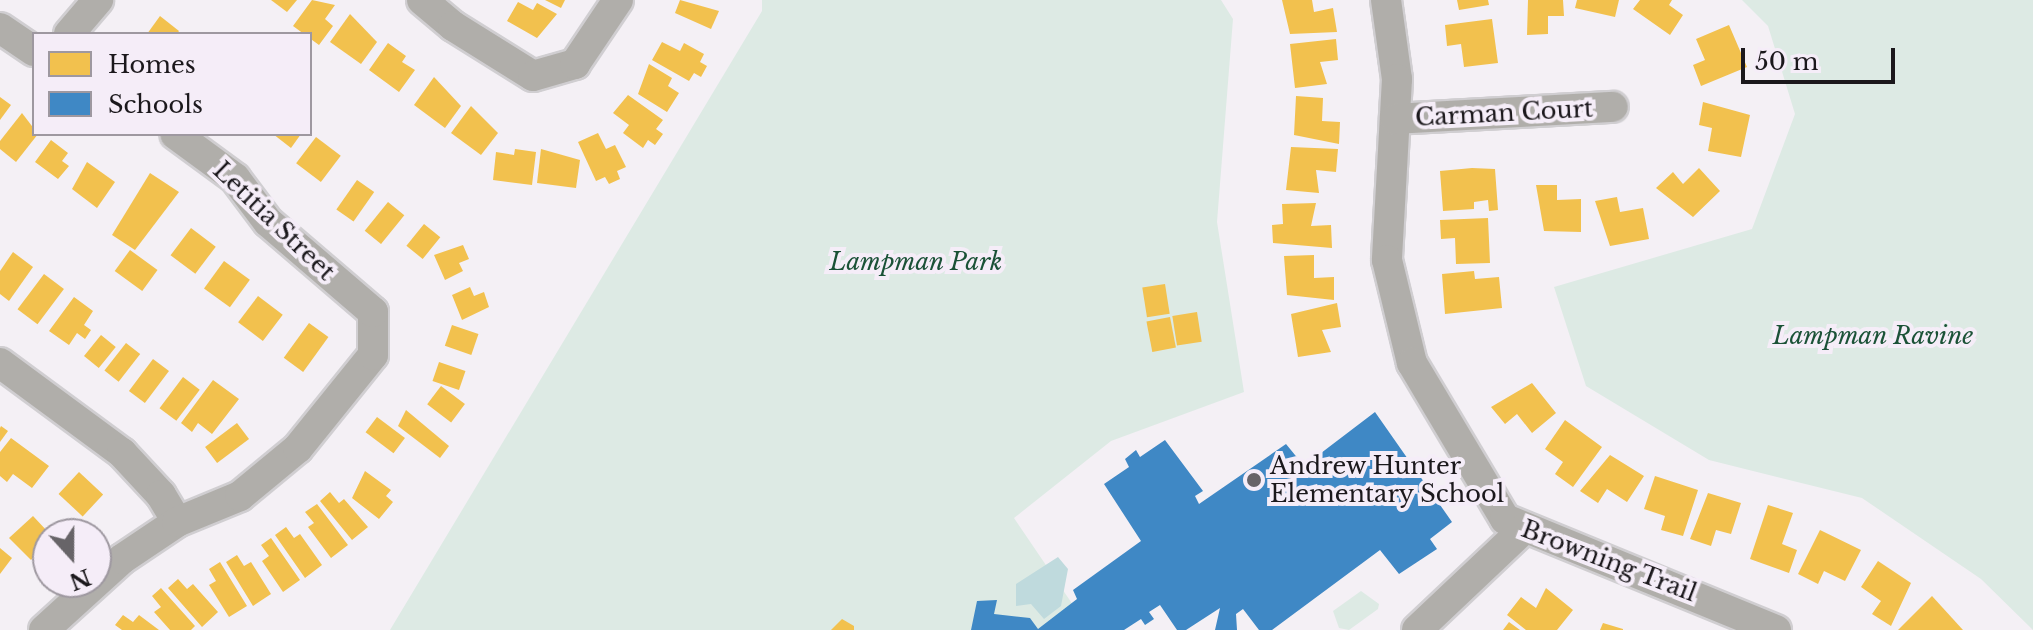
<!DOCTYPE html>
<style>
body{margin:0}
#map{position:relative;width:2033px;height:630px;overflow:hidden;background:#f4f0f5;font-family:"Libre Baskerville",serif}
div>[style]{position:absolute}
.green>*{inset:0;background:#ddeae4}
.water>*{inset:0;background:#bfdadd}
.homes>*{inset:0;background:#f2c14e;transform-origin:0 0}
.schools>*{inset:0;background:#3f88c5}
.roads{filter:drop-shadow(2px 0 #d0ced1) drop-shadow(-2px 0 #d0ced1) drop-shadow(0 2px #d0ced1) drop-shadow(0 -2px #d0ced1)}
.minor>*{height:30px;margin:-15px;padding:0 15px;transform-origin:15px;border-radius:15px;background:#b0aeaa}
.dots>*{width:22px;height:22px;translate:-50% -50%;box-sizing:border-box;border:4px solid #f5edf8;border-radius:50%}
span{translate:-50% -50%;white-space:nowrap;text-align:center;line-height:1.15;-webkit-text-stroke:8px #f5edf8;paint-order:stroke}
.street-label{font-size:24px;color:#1b181c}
.park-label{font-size:24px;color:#1b5237;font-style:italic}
.poi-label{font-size:24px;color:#1b181c}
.left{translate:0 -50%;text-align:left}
.legend{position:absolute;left:32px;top:32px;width:280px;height:104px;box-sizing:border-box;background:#f5edf8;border:2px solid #9e98a0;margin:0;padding:10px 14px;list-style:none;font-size:24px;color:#1b181c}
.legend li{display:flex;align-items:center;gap:16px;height:40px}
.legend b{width:40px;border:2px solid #9e98a0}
.north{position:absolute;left:32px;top:518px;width:80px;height:80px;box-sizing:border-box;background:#f5edf8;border:2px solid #9e98a0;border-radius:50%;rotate:159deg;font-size:22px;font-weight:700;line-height:32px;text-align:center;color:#1b181c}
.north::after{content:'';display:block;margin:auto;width:28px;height:36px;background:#676468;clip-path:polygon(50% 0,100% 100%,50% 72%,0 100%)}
.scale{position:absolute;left:1741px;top:48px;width:154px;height:36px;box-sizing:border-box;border:4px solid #1b181c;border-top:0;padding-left:10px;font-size:24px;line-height:28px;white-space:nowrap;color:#1b181c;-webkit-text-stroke:6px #f5edf8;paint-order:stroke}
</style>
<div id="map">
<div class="green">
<i style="clip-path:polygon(762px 0,1221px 0,1233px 19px,1217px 222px,1244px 392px,1111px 441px,1014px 518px,1090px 630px,390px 630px,762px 11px)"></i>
<i style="clip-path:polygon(1742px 0,2033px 0,2033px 630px,1981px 579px,1862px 498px,1709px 460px,1586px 386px,1554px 287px,1752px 229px,1795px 114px,1768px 26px)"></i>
<i style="clip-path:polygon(1361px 591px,1379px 604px,1378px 609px,1349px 630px,1339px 628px,1333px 611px)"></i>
</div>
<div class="water">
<i style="clip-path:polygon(1058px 557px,1068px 569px,1061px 606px,1044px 619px,1031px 604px,1016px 606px,1016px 584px)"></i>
</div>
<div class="homes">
<i style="clip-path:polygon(271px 0,297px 0,287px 12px)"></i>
<i style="clip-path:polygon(312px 0,335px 5px,325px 19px,333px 26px,319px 45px,293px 26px)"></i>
<i style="clip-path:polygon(545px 0,565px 0,561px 8px)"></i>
<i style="clip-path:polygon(680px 0,719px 11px,711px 29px,675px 13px)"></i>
<i style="clip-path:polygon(1282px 0,1312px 0,1314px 12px,1333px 8px,1337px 32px,1290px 34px)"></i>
<i style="clip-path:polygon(1457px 0,1488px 0,1489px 5px,1459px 10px)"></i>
<i style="clip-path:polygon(1528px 0,1563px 0,1564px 16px,1548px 16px,1548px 34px,1527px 35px)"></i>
<i style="clip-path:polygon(1577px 0,1619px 0,1615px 17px,1575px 8px)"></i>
<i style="clip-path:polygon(1640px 0,1672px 0,1669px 5px,1683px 15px,1670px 35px,1633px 9px)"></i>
<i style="clip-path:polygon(518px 2px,533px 10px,537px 3px,557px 14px,537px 38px,507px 21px)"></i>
<i style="clip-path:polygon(350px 14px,377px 42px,361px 64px,330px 42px)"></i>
<i style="clip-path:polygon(160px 16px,179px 31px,177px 34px,147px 34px)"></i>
<i style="clip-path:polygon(1492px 19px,1498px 63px,1464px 67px,1461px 44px,1447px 46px,1445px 25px)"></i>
<i style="clip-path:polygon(1729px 25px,1747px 67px,1701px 86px,1693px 65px,1705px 60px,1696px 39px)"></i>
<i style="clip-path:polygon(1336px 39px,1338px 60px,1320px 62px,1327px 84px,1295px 88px,1290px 44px)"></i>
<i style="clip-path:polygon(662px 42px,680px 51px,684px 43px,704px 54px,700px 62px,707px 66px,701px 77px,694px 73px,689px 81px,652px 60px)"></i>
<i style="clip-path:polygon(388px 43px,406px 56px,402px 62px,415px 70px,399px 92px,369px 70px)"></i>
<i style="clip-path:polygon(649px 64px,672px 78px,668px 86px,679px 93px,667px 112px,638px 94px)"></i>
<i style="clip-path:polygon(434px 77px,461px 106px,445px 128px,414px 105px)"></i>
<i style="clip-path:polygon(628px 95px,663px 120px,656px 129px,663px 134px,655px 145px,648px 140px,643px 148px,623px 133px,629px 125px,613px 113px)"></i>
<i style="clip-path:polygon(1296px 96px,1323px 98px,1322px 121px,1340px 122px,1339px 144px,1294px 135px)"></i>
<i style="clip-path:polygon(0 97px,11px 105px,0 120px)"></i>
<i style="clip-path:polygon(1703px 102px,1750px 115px,1741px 157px,1708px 151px,1712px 128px,1699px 125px)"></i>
<i style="clip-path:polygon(471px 106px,498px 133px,481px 155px,451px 133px)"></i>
<i style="clip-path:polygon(22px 113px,38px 134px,16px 162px,0 149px,0 141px)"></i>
<i style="clip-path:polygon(598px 133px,606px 149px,615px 145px,626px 167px,617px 171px,620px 179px,609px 184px,605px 177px,596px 181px,578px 142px)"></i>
<i style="clip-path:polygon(273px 134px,301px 134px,291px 148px)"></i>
<i style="left:316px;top:137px;width:31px;height:33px;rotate:37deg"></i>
<i style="clip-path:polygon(51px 140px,68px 153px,62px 161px,69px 166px,58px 179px,35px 162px)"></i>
<i style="clip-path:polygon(1291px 147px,1338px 149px,1336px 172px,1316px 170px,1319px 193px,1286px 190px)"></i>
<i style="clip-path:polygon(515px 149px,536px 152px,532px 185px,493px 180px,496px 152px,514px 155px)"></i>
<i style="clip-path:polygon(541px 149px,580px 160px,576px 188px,537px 183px)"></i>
<i style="clip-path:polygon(87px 162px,115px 182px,97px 208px,72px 189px)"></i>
<i style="clip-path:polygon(1472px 168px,1495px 169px,1498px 210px,1489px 211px,1488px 200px,1474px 202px,1474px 209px,1443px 211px,1440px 171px)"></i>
<i style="clip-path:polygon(1699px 168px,1720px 191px,1693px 217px,1656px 188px,1673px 172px,1683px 184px)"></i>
<i style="clip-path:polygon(150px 173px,179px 192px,135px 250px,112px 235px)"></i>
<i style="left:357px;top:180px;width:21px;height:36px;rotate:35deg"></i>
<i style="clip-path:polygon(1536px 185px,1557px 185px,1557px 200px,1581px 199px,1581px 232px,1544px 231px)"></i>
<i style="clip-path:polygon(1617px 197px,1620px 212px,1643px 208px,1649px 239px,1610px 246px,1595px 201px)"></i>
<i style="left:388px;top:202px;width:21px;height:37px;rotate:39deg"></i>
<i style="clip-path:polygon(1316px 203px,1311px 226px,1331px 225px,1332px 248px,1273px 243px,1272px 225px,1283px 224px,1282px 204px)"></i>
<i style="clip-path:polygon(1488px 218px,1490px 263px,1456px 264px,1455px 238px,1441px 239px,1440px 220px)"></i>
<i style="left:424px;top:224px;width:21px;height:28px;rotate:39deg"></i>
<i style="left:191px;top:228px;width:31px;height:34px;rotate:37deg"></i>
<i style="clip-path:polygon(463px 245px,469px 259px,459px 263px,463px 271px,445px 280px,434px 255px)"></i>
<i style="left:130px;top:250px;width:34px;height:26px;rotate:36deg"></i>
<i style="clip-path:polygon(13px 252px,33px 267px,9px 301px,0 294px,0 271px)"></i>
<i style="clip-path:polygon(1314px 255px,1314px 278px,1334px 277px,1334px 300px,1287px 295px,1284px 256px)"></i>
<i style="left:224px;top:261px;width:32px;height:34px;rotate:36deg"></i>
<i style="clip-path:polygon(1474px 271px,1475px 279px,1499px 277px,1502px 308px,1445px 314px,1442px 274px)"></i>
<i style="left:44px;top:274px;width:25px;height:44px;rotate:37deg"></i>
<i style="left:1165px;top:284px;width:30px;height:23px;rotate:81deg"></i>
<i style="clip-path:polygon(470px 287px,474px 296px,484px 292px,489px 307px,462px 320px,452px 295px)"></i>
<i style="left:258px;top:296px;width:31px;height:33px;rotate:37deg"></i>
<i style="clip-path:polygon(74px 297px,93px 311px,84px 325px,91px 330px,85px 339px,77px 333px,69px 345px,49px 331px)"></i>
<i style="clip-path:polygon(1337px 303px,1341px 327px,1322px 330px,1331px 352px,1298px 357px,1291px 314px)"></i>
<i style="left:1197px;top:312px;width:30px;height:25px;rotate:81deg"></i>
<i style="left:1170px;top:317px;width:31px;height:24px;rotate:79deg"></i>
<i style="left:309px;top:323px;width:24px;height:43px;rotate:36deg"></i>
<i style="left:452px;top:325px;width:28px;height:22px;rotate:19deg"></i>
<i style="left:101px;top:335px;width:19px;height:27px;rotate:39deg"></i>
<i style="left:126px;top:343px;width:18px;height:35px;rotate:38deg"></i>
<i style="left:153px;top:359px;width:20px;height:40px;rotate:37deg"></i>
<i style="left:439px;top:362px;width:28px;height:20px;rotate:19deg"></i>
<i style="left:183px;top:377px;width:21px;height:39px;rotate:37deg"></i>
<i style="clip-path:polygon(213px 380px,239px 399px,212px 434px,198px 423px,192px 432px,181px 423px)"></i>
<i style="clip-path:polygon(1532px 383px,1556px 413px,1532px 433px,1517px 414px,1505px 424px,1491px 407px)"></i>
<i style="left:441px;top:386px;width:30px;height:23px;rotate:37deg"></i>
<i style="clip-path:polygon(406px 410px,449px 446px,440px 458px,398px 426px)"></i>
<i style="left:377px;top:417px;width:35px;height:19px;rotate:37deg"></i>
<i style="clip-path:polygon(1565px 420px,1602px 447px,1573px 487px,1555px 474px,1563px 462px,1545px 449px)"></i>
<i style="left:237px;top:423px;width:20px;height:40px;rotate:53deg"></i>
<i style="clip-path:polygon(1px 426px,8px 431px,0 442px,0 428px)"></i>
<i style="clip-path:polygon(11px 438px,49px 466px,32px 488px,13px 474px,7px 482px,0 476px,0 452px)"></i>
<i style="clip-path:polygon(1610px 455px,1644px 476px,1627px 502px,1607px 489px,1598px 503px,1580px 491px)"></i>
<i style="clip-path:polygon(365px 471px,391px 490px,386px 496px,393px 502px,379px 519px,352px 498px)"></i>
<i style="left:79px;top:472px;width:33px;height:30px;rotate:43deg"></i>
<i style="clip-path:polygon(1655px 476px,1698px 490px,1683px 536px,1661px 530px,1665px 516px,1644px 509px)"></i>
<i style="clip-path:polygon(330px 492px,339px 503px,344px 499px,368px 527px,352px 540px,320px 501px)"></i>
<i style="clip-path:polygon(1708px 493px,1741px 503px,1731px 534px,1716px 530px,1711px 546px,1690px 539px)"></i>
<i style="clip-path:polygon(317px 504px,348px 545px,331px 558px,308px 527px,314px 523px,305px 512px)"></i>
<i style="clip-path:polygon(1768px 505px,1793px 513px,1782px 544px,1797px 550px,1789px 573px,1750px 559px)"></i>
<i style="clip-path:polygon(33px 516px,48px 532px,48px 540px,31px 560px,9px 538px)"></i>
<i style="clip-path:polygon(286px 527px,294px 538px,300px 534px,322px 565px,305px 578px,275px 535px)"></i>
<i style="clip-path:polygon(1820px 530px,1861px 550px,1845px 581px,1824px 571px,1818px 584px,1798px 574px)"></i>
<i style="clip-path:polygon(271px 538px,300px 580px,283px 592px,262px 561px,269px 556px,261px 545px)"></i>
<i style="clip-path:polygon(0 548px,12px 558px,0 574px)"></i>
<i style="clip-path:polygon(237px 555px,244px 566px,251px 562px,271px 594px,253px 606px,226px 562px)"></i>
<i style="clip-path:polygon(1878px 561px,1911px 583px,1891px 626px,1872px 614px,1881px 601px,1861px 587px)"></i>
<i style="clip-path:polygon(220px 562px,247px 606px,229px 617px,209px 585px,216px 581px,209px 569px)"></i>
<i style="clip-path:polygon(178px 579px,187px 589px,193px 584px,218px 612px,202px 627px,168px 588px)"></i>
<i style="clip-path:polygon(161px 588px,195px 626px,191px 630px,170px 630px,154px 612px,161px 607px,152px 596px)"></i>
<i style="clip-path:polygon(1546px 588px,1573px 610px,1557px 630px,1526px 630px,1507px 615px,1521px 597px,1536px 608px)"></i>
<i style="clip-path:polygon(1932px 596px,1963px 630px,1898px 630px)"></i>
<i style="clip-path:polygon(123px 615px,133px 622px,139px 615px,159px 630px,122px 630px,115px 625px)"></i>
<i style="clip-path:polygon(842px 619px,854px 626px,854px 630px,831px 630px)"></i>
<i style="clip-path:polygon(1509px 622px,1520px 630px,1503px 630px)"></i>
<i style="clip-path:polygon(1603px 623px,1623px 629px,1623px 630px,1600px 630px)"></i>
</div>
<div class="schools">
<i style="clip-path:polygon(1375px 412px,1452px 522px,1430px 539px,1437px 549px,1399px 574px,1380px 550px,1272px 630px,1259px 630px,1243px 609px,1236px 614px,1237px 630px,1215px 630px,1220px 608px,1186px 630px,1177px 630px,1160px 605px,1149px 612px,1154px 619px,1145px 625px,1141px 619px,1124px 630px,971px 630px,977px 601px,997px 600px,994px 614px,1030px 618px,1038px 629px,1077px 599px,1073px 590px,1141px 541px,1104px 484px,1129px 467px,1125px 459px,1136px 450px,1140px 457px,1165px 440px,1203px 491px,1195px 496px,1199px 504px,1286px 444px,1304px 466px)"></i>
</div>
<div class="roads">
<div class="minor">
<i style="left:422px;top:0;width:40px;rotate:40deg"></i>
<i style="left:453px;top:26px;width:94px;rotate:32deg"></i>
<i style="left:533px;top:76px;width:44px;rotate:-15.9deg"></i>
<i style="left:575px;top:64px;width:77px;rotate:-56.1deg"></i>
<i style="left:1386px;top:0;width:80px;rotate:82.1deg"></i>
<i style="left:1397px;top:79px;width:181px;rotate:93.2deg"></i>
<i style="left:1387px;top:260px;width:106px;rotate:76.4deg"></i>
<i style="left:1412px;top:363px;width:182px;rotate:59.2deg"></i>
<i style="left:1505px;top:519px;width:293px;rotate:22.3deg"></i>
<i style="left:0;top:28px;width:41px;rotate:34.1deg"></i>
<i style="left:69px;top:34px;width:45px;rotate:-49.5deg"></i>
<i style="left:1395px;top:119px;width:218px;rotate:-3.2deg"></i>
<i style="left:0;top:363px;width:152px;rotate:36.4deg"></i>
<i style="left:122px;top:453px;width:57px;rotate:47.1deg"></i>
<i style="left:161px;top:495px;width:31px;rotate:59deg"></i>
<i style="left:44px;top:630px;width:105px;rotate:-42.3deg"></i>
<i style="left:122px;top:559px;width:66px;rotate:-33.9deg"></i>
<i style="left:177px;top:522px;width:68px;rotate:-22.4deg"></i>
<i style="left:240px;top:496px;width:75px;rotate:-39.6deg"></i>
<i style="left:298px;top:448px;width:119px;rotate:-51.1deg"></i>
<i style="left:373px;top:355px;width:43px;rotate:-90deg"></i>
<i style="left:373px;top:312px;width:138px;rotate:-139.4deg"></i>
<i style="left:268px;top:222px;width:55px;rotate:-126.9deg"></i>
<i style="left:235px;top:178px;width:74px;rotate:-143.7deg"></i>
<i style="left:1417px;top:630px;width:149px;rotate:-43.4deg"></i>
</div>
</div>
<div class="dots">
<i style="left:1254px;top:480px;background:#676468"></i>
</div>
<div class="street-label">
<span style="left:1504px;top:113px;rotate:-3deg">Carman Court</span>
<span style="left:274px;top:221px;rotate:44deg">Letitia Street</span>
<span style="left:1609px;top:561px;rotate:21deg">Browning Trail</span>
</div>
<div class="park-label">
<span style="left:916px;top:262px">Lampman Park</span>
<span style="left:1873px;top:336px">Lampman Ravine</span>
</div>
<div class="poi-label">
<span class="left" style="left:1270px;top:480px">Andrew Hunter<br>Elementary School</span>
</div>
<ul class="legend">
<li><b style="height:22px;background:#f2c14e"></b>Homes</li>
<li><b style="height:22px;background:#3f88c5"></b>Schools</li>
</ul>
<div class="north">N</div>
<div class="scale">50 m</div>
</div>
